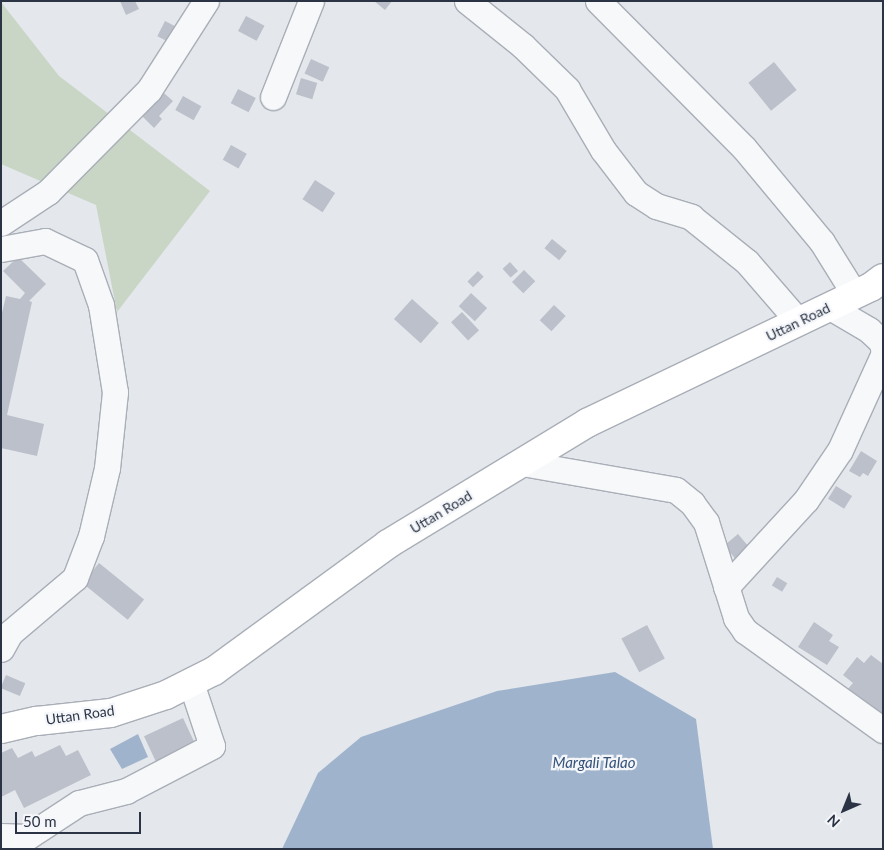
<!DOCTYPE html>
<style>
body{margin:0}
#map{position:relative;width:884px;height:850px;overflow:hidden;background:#e4e7ec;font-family:Lato,sans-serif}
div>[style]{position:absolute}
.green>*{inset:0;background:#c9d6c5}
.water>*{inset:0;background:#9fb4cc}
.building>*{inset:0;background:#bbc0ca;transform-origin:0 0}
.roads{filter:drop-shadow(1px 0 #a9aeb7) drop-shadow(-1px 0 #a9aeb7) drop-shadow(0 1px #a9aeb7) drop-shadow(0 -1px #a9aeb7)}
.minor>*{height:25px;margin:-12.5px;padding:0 12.5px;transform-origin:12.5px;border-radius:12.5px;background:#f7f8fa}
.major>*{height:28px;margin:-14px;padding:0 14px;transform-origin:14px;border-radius:14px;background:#fff}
span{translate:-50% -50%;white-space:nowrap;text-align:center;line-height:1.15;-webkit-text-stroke:4.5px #f4f6f9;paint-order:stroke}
.street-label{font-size:14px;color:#2b3445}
.water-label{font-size:15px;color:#34527a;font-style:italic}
.frame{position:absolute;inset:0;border:2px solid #2b3445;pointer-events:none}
.north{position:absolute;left:819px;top:785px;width:50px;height:50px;-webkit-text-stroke:4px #f4f6f9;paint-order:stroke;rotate:224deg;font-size:14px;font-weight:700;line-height:20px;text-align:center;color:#2b3445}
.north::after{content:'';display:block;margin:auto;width:18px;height:22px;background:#2b3445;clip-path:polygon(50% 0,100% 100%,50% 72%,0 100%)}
.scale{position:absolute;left:15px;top:812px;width:126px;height:22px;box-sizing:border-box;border:2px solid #2b3445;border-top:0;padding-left:6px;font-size:15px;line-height:18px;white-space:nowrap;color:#2b3445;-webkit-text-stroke:4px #f4f6f9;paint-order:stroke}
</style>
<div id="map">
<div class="green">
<i style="clip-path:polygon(1px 2px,59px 76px,210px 191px,117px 312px,96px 205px,1px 164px)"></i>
</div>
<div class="water">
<i style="clip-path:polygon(615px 672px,696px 719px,713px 849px,282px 849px,318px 773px,361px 737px,497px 691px)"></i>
<i style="clip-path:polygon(138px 734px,148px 757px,122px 769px,110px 749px)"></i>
</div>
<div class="building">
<i style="clip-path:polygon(120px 1px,135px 1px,139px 9px,126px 15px)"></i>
<i style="clip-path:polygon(374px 1px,392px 1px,385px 10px)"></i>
<i style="left:246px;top:16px;width:21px;height:17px;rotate:28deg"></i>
<i style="left:165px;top:21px;width:18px;height:17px;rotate:27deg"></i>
<i style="left:311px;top:59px;width:20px;height:16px;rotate:24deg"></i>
<i style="left:774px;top:62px;width:36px;height:33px;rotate:51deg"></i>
<i style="left:301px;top:78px;width:17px;height:17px;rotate:17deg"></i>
<i style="clip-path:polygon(157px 87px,173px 101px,159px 116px,162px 119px,154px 128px,136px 110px)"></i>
<i style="left:238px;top:89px;width:20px;height:16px;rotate:27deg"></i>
<i style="left:183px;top:96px;width:21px;height:16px;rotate:29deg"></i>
<i style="left:231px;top:145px;width:18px;height:17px;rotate:29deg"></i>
<i style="left:315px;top:180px;width:24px;height:23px;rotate:33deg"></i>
<i style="left:552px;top:239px;width:19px;height:12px;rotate:39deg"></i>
<i style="clip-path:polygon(18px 257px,46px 284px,29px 301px,32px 302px,7px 415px,44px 424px,37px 456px,1px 448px,1px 317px,6px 296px,20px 299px,25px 293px,3px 271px)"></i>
<i style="left:510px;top:262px;width:12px;height:10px;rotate:48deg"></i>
<i style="left:524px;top:270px;width:16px;height:17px;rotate:45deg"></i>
<i style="left:478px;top:271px;width:8px;height:15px;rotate:45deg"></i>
<i style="left:471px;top:293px;width:22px;height:18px;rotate:43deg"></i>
<i style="left:412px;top:299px;width:36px;height:27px;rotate:42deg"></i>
<i style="left:554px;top:305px;width:16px;height:21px;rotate:43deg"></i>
<i style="left:462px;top:312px;width:25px;height:15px;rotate:47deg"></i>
<i style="clip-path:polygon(861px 451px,877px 461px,868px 476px,863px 473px,860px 477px,849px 471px)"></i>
<i style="left:836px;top:486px;width:19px;height:15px;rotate:32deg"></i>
<i style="left:738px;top:534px;width:23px;height:18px;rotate:50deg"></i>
<i style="left:99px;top:563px;width:58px;height:26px;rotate:39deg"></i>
<i style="left:777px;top:577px;width:12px;height:10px;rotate:31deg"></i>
<i style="clip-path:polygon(814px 622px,833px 635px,829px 641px,839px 647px,827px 665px,798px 647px)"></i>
<i style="left:647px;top:625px;width:38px;height:29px;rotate:62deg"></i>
<i style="clip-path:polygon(871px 655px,883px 664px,883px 717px,847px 690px,853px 683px,843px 675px,857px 657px,864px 663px)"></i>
<i style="left:6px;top:675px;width:21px;height:14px;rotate:23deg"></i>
<i style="left:183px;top:718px;width:31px;height:43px;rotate:65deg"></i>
<i style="clip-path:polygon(60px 745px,66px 756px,78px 750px,91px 775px,24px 808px,15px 790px,1px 797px,1px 753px,12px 748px,18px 758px,32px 751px,35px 757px)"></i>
</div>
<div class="roads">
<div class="minor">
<i style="left:467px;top:1px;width:72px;rotate:38.8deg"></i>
<i style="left:523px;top:46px;width:62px;rotate:44.3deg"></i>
<i style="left:567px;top:89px;width:71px;rotate:59.5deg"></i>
<i style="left:603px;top:150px;width:54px;rotate:52.5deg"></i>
<i style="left:636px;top:193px;width:24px;rotate:33deg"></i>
<i style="left:656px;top:206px;width:37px;rotate:17deg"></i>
<i style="left:691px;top:217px;width:72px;rotate:38.8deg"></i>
<i style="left:747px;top:262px;width:79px;rotate:49.1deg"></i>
<i style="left:598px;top:1px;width:207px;rotate:45.2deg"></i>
<i style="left:744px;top:148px;width:122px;rotate:50.3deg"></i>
<i style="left:822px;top:242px;width:62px;rotate:58.1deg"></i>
<i style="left:273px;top:97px;width:103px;rotate:-68.4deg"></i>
<i style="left:1px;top:223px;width:56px;rotate:-33.4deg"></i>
<i style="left:48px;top:192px;width:144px;rotate:-45.3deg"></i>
<i style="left:149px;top:90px;width:106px;rotate:-57.4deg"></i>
<i style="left:1px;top:249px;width:45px;rotate:-10.3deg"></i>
<i style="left:45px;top:241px;width:44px;rotate:25.4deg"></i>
<i style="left:85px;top:260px;width:48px;rotate:70.4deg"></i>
<i style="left:101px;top:305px;width:88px;rotate:80.9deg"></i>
<i style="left:115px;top:392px;width:76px;rotate:96deg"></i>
<i style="left:107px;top:468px;width:70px;rotate:103.2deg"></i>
<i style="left:91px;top:536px;width:45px;rotate:110.9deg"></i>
<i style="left:75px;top:578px;width:85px;rotate:139.8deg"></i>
<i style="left:10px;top:633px;width:18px;rotate:119deg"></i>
<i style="left:830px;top:307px;width:45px;rotate:30.5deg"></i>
<i style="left:869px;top:330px;width:18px;rotate:43deg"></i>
<i style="left:882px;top:342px;width:6px;rotate:81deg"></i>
<i style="left:522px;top:463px;width:156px;rotate:9.9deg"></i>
<i style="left:676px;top:490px;width:21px;rotate:39deg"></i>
<i style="left:692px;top:503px;width:24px;rotate:54deg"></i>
<i style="left:706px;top:522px;width:101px;rotate:72.6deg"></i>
<i style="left:736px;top:618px;width:16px;rotate:55deg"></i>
<i style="left:745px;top:631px;width:170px;rotate:35.7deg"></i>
<i style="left:726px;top:587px;width:118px;rotate:-47.4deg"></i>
<i style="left:806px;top:500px;width:60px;rotate:-55.8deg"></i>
<i style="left:840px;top:450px;width:104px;rotate:-65.6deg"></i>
<i style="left:1px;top:836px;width:26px;rotate:2deg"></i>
<i style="left:27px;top:837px;width:62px;rotate:-33.2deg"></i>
<i style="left:79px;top:803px;width:49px;rotate:-14.3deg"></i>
<i style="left:126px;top:791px;width:97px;rotate:-27.6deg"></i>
<i style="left:212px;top:746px;width:66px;rotate:-108.4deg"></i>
</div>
<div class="major">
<i style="left:1px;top:729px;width:37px;rotate:-13deg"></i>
<i style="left:37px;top:721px;width:74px;rotate:-6.2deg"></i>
<i style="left:111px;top:713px;width:58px;rotate:-18.1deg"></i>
<i style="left:166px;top:695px;width:54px;rotate:-26.6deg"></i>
<i style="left:214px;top:671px;width:215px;rotate:-36.1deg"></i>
<i style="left:388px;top:544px;width:233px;rotate:-31.3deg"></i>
<i style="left:587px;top:423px;width:315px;rotate:-25.6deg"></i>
<i style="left:871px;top:287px;width:15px;rotate:-37deg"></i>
</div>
</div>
<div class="street-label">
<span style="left:798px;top:322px;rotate:-26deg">Uttan Road</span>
<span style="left:441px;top:512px;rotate:-31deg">Uttan Road</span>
<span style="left:80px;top:715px;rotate:-8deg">Uttan Road</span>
</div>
<div class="water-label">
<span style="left:594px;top:763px">Margali Talao</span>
</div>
<div class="frame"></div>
<div class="north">N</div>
<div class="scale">50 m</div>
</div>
